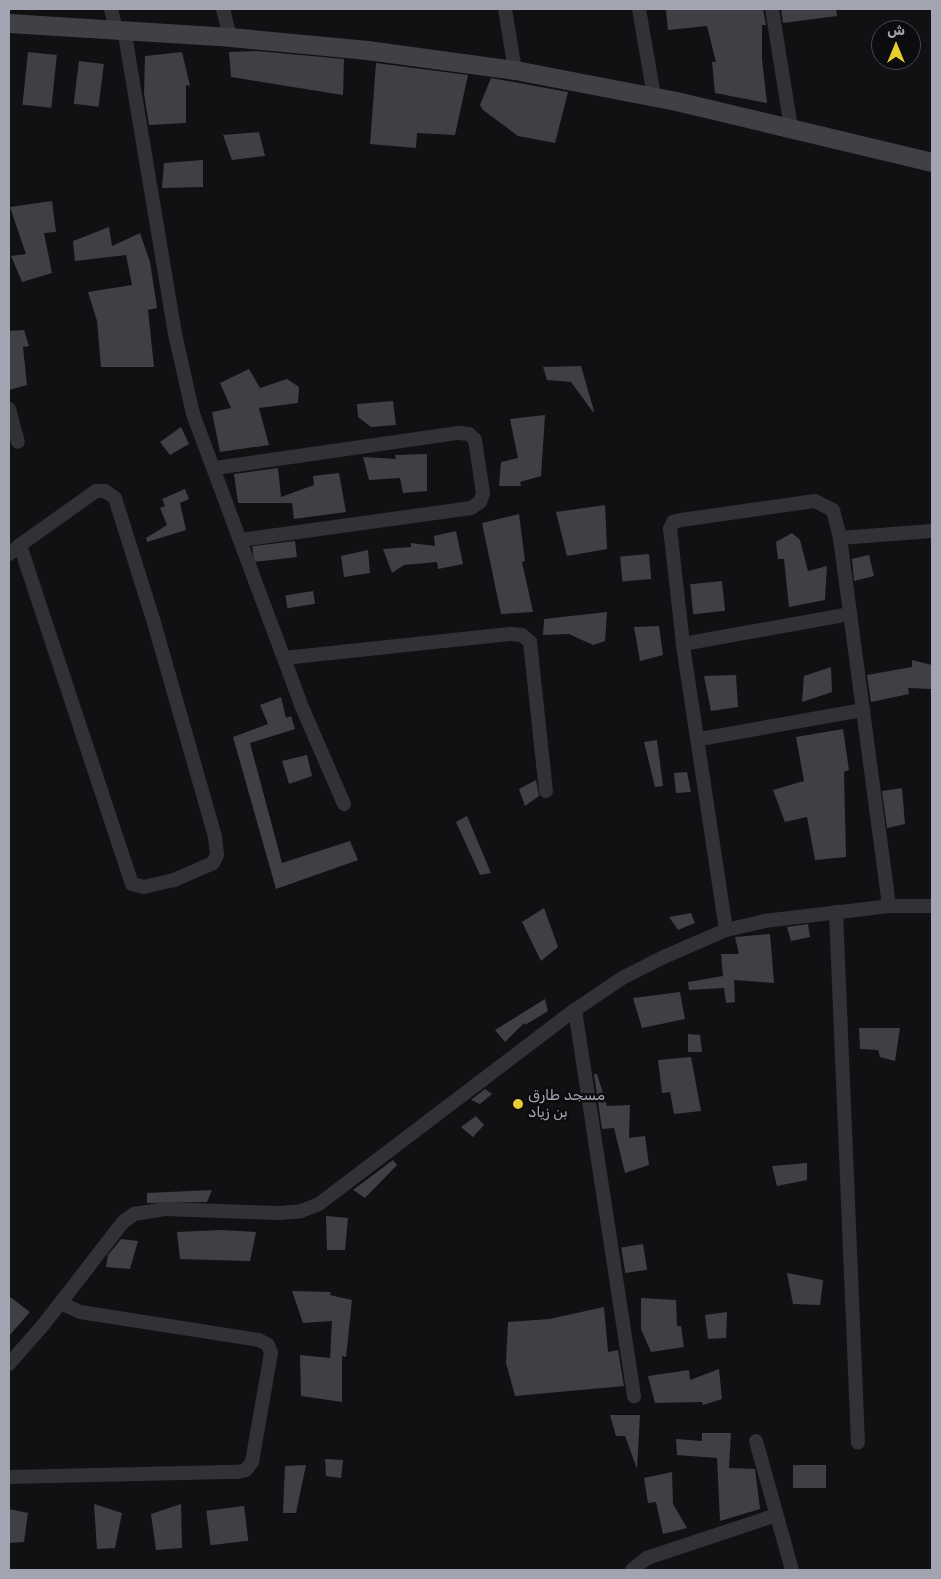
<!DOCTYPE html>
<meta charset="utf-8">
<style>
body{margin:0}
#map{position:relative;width:941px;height:1579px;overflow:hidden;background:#111012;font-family:Rubik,Cairo,sans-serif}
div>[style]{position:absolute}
.building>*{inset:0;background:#403f45;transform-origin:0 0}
.street>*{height:14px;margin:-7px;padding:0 7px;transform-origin:7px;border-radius:7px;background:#323236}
.secondary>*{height:19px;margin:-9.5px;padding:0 9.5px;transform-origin:9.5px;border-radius:9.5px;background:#404046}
.dots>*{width:14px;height:14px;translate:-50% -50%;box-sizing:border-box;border:2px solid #0c0b0d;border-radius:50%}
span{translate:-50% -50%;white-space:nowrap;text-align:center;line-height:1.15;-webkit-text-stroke:5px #0c0b0d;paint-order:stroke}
.poi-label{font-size:15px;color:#a2a4b2}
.left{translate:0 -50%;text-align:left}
.frame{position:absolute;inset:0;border:10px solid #a2a4b2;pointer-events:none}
.north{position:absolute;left:871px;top:20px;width:50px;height:50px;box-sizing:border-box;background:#0c0b0d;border:1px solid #48484f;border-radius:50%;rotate:0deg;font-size:14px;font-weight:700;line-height:20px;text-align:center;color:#a2a4b2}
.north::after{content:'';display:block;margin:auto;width:18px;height:22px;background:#e7ce33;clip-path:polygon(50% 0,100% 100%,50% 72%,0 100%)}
</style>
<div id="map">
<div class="building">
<i style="clip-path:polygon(763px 9px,766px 25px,762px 25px,762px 59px,767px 103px,715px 93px,712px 62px,716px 62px,707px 26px,668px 30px,666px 10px)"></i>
<i style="clip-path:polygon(781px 9px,836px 9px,837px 16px,783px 23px)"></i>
<i style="clip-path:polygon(257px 51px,344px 59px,343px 95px,231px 77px,229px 52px)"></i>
<i style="left:28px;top:52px;width:29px;height:53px;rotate:6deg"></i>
<i style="clip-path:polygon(182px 52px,190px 86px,186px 85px,186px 123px,149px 125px,144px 94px,145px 56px)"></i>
<i style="left:79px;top:61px;width:25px;height:43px;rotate:7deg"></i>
<i style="clip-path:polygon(376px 63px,468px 75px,455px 135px,417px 133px,416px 148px,370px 144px)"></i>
<i style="clip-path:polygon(491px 78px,568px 92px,555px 143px,518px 136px,483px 110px,480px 105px)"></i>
<i style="clip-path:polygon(259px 132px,265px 156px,232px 160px,223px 135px)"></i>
<i style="clip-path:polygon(203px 160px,203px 187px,162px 188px,164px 163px)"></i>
<i style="clip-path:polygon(52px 201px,56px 232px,44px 233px,52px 273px,22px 282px,11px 256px,26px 254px,10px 207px)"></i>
<i style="clip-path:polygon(109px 227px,112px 246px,140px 233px,150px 262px,157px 308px,148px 310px,154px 367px,101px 367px,97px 321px,88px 292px,132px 285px,126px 255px,75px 261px,73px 241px)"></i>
<i style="clip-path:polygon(24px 330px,29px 346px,23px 347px,27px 385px,9px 390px,9px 331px)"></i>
<i style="clip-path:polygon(581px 366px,594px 411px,593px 412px,571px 382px,547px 380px,543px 367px)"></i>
<i style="clip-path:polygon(249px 369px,260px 388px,287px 379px,299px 387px,298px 403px,259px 408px,269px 445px,220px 452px,212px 412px,231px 408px,220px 383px)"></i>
<i style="clip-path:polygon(393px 401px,396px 425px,371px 427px,358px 417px,357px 404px)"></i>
<i style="clip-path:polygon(545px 415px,541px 476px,520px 482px,521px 486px,499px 486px,501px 462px,518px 458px,510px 419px)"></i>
<i style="clip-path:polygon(181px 427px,189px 444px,170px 455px,160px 442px)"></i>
<i style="clip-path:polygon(427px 454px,427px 491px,403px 493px,400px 478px,369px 480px,363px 457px,396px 459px,395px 455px)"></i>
<i style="clip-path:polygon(278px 468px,281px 497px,314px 485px,313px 476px,339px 473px,346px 512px,294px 519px,292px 503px,238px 503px,234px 474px)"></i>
<i style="clip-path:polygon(185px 489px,189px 499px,180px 503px,186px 530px,147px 542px,146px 538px,167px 525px,160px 508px,165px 506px,162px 499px)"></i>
<i style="clip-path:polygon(605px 505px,607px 549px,567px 556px,556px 512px)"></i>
<i style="clip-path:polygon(519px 514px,525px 561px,522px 562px,533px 612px,501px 614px,482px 523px)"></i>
<i style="clip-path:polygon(456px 531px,463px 564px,438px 569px,437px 562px,404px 565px,392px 573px,383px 549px,411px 547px,411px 543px,435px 546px,434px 536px)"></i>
<i style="clip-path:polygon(792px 533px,800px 540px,808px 571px,827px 566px,825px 600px,789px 607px,784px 559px,778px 559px,776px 542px)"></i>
<i style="left:295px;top:541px;width:16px;height:43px;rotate:83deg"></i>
<i style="clip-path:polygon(368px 550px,370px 573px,344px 577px,341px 556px)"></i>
<i style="left:649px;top:554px;width:25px;height:29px;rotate:85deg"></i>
<i style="clip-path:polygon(869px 555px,874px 576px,854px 581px,852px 559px)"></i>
<i style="left:722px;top:581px;width:30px;height:32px;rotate:84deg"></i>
<i style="left:313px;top:591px;width:13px;height:28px;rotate:81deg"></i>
<i style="clip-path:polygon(607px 612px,605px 641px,593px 645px,569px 634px,543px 635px,544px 619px)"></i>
<i style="clip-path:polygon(659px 626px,663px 655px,640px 661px,634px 627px)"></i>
<i style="clip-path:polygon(912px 660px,932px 665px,932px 689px,908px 688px,909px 694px,871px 702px,867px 675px,912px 667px)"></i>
<i style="clip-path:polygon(831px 667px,832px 692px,802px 702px,804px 676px)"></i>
<i style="clip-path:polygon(736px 675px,738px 707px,711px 711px,704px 676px)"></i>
<i style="clip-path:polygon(281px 697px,286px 718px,291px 716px,295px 729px,250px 743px,282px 863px,350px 841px,358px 860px,276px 889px,233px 737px,268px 724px,260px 705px)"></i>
<i style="clip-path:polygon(843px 729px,849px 770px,844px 772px,846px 857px,815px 860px,807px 817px,785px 822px,773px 790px,804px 781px,796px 737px)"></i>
<i style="clip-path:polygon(657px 740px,663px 786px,655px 787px,644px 742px)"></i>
<i style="clip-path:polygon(307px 755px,312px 776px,289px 784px,282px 761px)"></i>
<i style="clip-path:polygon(687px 772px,691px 792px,676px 793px,674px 773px)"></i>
<i style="clip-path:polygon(536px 780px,539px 796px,525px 806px,519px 789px)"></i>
<i style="clip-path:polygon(902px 788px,905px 824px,887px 828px,882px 791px)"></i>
<i style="clip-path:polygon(467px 816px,491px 873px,480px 875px,456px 822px)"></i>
<i style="clip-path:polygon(544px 908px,558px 947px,541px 961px,522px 922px)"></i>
<i style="clip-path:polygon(691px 913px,695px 923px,678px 930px,669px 917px)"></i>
<i style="clip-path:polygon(808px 924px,810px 937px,791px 941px,787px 927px)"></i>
<i style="clip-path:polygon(770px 934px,774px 983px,734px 980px,735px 1002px,726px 1003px,724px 988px,689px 990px,688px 982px,723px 976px,721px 954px,739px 954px,735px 937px)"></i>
<i style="clip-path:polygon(680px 992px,685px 1019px,642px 1028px,633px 998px)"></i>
<i style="clip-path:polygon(545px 999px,548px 1011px,525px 1025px,524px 1023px,505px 1042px,495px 1030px)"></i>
<i style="clip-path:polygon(859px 1028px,900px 1028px,895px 1061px,880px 1057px,878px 1050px,860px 1049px)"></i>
<i style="clip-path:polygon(688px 1034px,700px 1035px,702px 1052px,688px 1052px)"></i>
<i style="clip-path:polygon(691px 1057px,701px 1111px,674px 1114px,670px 1092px,662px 1093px,658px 1060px)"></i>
<i style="clip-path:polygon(594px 1074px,597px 1074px,607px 1106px,630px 1105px,629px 1138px,645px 1136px,649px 1165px,625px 1173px,614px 1128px,602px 1129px)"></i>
<i style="clip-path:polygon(485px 1089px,492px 1094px,480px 1104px,471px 1100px)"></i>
<i style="clip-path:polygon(476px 1116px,484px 1125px,473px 1137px,461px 1127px)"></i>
<i style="clip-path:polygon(393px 1160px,397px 1165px,365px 1198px,353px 1190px)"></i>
<i style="clip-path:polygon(807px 1163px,807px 1180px,777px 1186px,772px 1166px)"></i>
<i style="clip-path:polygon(212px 1190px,207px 1202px,147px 1203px,147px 1193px)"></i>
<i style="clip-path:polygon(326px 1216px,348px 1218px,345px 1250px,327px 1250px)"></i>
<i style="clip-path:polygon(221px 1230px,256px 1232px,250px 1261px,180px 1259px,177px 1232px)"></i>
<i style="clip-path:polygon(121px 1239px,138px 1241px,130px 1269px,106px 1267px,108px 1255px)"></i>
<i style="left:643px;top:1244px;width:26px;height:22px;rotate:81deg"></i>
<i style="clip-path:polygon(787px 1273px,823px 1280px,820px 1305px,793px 1304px)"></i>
<i style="clip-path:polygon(292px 1291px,331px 1292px,330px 1295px,352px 1300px,346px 1357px,342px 1356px,342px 1402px,301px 1396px,300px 1355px,330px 1358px,332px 1321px,303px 1323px)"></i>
<i style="clip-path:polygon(9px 1296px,30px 1312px,9px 1336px)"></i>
<i style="clip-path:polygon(641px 1298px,676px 1300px,677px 1326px,681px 1326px,684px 1347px,651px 1352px,641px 1329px)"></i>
<i style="clip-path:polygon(604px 1307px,608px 1352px,618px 1350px,624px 1386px,515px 1396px,506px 1363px,508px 1322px,549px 1319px)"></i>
<i style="clip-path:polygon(727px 1312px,726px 1338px,708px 1339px,705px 1315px)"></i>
<i style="clip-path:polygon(719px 1369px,722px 1399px,703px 1405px,702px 1402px,655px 1403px,648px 1376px,689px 1370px,690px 1380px)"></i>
<i style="clip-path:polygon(610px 1415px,640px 1415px,637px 1469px,625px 1436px,616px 1436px)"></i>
<i style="clip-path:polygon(702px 1433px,731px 1433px,729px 1468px,755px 1469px,760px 1509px,720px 1521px,717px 1458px,677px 1455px,676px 1439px,702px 1441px)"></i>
<i style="clip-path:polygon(325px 1459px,343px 1460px,341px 1478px,326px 1476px)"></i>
<i style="clip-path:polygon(306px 1465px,296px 1513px,283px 1513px,285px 1466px)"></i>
<i style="left:793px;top:1465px;width:33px;height:23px"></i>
<i style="clip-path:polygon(672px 1472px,673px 1504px,687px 1528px,663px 1534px,656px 1502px,648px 1503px,644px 1478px)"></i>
<i style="clip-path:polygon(94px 1504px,122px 1513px,115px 1548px,97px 1549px)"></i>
<i style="clip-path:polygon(181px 1504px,182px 1548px,156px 1550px,151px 1514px)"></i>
<i style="left:244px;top:1506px;width:35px;height:38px;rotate:83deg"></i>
<i style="clip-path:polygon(9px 1509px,28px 1513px,24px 1542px,9px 1543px)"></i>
</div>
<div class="street">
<i style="left:111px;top:9px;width:21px;rotate:76deg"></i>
<i style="left:223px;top:9px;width:29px;rotate:76deg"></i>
<i style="left:505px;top:9px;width:62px;rotate:80.7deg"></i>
<i style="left:639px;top:9px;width:88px;rotate:80.2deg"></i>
<i style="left:772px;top:9px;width:120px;rotate:80.9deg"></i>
<i style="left:124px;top:29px;width:309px;rotate:80.5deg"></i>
<i style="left:175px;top:334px;width:82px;rotate:77.3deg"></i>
<i style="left:193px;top:414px;width:310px;rotate:69.6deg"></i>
<i style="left:301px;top:705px;width:108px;rotate:66.5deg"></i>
<i style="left:9px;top:409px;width:34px;rotate:75deg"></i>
<i style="left:215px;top:468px;width:246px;rotate:-8.2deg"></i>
<i style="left:458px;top:433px;width:11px;rotate:5deg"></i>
<i style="left:469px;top:434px;width:8px;rotate:45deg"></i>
<i style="left:475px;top:440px;width:54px;rotate:81.4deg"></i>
<i style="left:483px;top:493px;width:9px;rotate:108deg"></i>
<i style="left:480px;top:502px;width:11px;rotate:146deg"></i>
<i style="left:471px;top:508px;width:232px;rotate:172.1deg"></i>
<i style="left:840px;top:538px;width:92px;rotate:-4.4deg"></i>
<i style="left:9px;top:554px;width:14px;rotate:-39deg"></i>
<i style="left:20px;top:545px;width:93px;rotate:-35.4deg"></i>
<i style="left:96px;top:491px;width:9px"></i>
<i style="left:105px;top:491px;width:12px;rotate:35deg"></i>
<i style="left:115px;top:498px;width:134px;rotate:72.6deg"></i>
<i style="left:155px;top:626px;width:218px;rotate:74.1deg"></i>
<i style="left:215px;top:836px;width:19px;rotate:84deg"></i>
<i style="left:217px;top:855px;width:9px;rotate:117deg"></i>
<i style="left:213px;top:863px;width:43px;rotate:156.4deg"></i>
<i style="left:174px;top:880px;width:31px;rotate:167deg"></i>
<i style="left:144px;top:887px;width:12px;rotate:-166deg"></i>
<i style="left:132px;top:884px;width:357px;rotate:-108.3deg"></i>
<i style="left:683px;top:644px;width:170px;rotate:-10.2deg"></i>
<i style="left:284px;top:658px;width:227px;rotate:-6.1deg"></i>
<i style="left:510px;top:634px;width:12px;rotate:5deg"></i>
<i style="left:522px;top:635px;width:11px;rotate:41deg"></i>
<i style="left:530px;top:642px;width:150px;rotate:83.9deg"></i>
<i style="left:700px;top:739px;width:166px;rotate:-10.1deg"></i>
<i style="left:836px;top:912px;width:531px;rotate:87.63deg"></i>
<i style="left:726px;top:930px;width:289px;rotate:-98.6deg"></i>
<i style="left:683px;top:644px;width:116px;rotate:-96.4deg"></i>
<i style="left:670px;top:529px;width:8px;rotate:-67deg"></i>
<i style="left:673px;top:522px;width:8px;rotate:-14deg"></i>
<i style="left:681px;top:520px;width:135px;rotate:-8.1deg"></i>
<i style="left:815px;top:501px;width:20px;rotate:27deg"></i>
<i style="left:833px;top:510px;width:29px;rotate:76deg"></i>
<i style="left:840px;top:538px;width:371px;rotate:82.4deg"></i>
<i style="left:575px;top:1010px;width:391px;rotate:81.3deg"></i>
<i style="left:9px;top:1364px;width:53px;rotate:-48.8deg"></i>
<i style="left:44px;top:1324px;width:129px;rotate:-52.2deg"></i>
<i style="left:123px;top:1222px;width:14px;rotate:-36deg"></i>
<i style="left:134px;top:1214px;width:30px;rotate:-9deg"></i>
<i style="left:164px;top:1209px;width:116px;rotate:2deg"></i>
<i style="left:280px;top:1213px;width:21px;rotate:-5deg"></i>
<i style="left:301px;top:1211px;width:19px;rotate:-21deg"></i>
<i style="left:319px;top:1204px;width:321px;rotate:-37.2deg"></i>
<i style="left:575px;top:1010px;width:57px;rotate:-34.2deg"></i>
<i style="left:622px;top:978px;width:49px;rotate:-26.6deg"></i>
<i style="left:666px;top:956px;width:65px;rotate:-23.4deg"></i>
<i style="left:726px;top:930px;width:39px;rotate:-13deg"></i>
<i style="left:764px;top:921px;width:126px;rotate:-6.8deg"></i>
<i style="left:889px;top:906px;width:43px"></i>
<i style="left:756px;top:1441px;width:134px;rotate:74.4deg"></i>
<i style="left:9px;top:1477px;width:229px;rotate:-1.3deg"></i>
<i style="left:238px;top:1472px;width:8px;rotate:-14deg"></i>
<i style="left:246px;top:1470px;width:10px;rotate:-53deg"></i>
<i style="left:252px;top:1462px;width:111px;rotate:-80.1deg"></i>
<i style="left:271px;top:1353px;width:9px;rotate:-111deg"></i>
<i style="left:268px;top:1345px;width:10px;rotate:-151deg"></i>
<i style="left:259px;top:1340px;width:181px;rotate:-171.1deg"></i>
<i style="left:80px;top:1312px;width:21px;rotate:-155deg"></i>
<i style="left:632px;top:1570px;width:19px;rotate:-39deg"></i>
<i style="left:647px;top:1558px;width:136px;rotate:-18.4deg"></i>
</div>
<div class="secondary">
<i style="left:9px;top:23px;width:221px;rotate:3.6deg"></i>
<i style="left:230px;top:37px;width:138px;rotate:5.4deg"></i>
<i style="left:367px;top:50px;width:149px;rotate:7.7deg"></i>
<i style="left:515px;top:70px;width:164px;rotate:10.9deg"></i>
<i style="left:676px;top:101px;width:263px;rotate:13.4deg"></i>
</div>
<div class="dots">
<i style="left:518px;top:1104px;background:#e7ce33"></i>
</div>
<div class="poi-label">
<span class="left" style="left:528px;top:1104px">مسجد طارق<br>بن زياد</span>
</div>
<div class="frame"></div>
<div class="north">ش</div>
</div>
